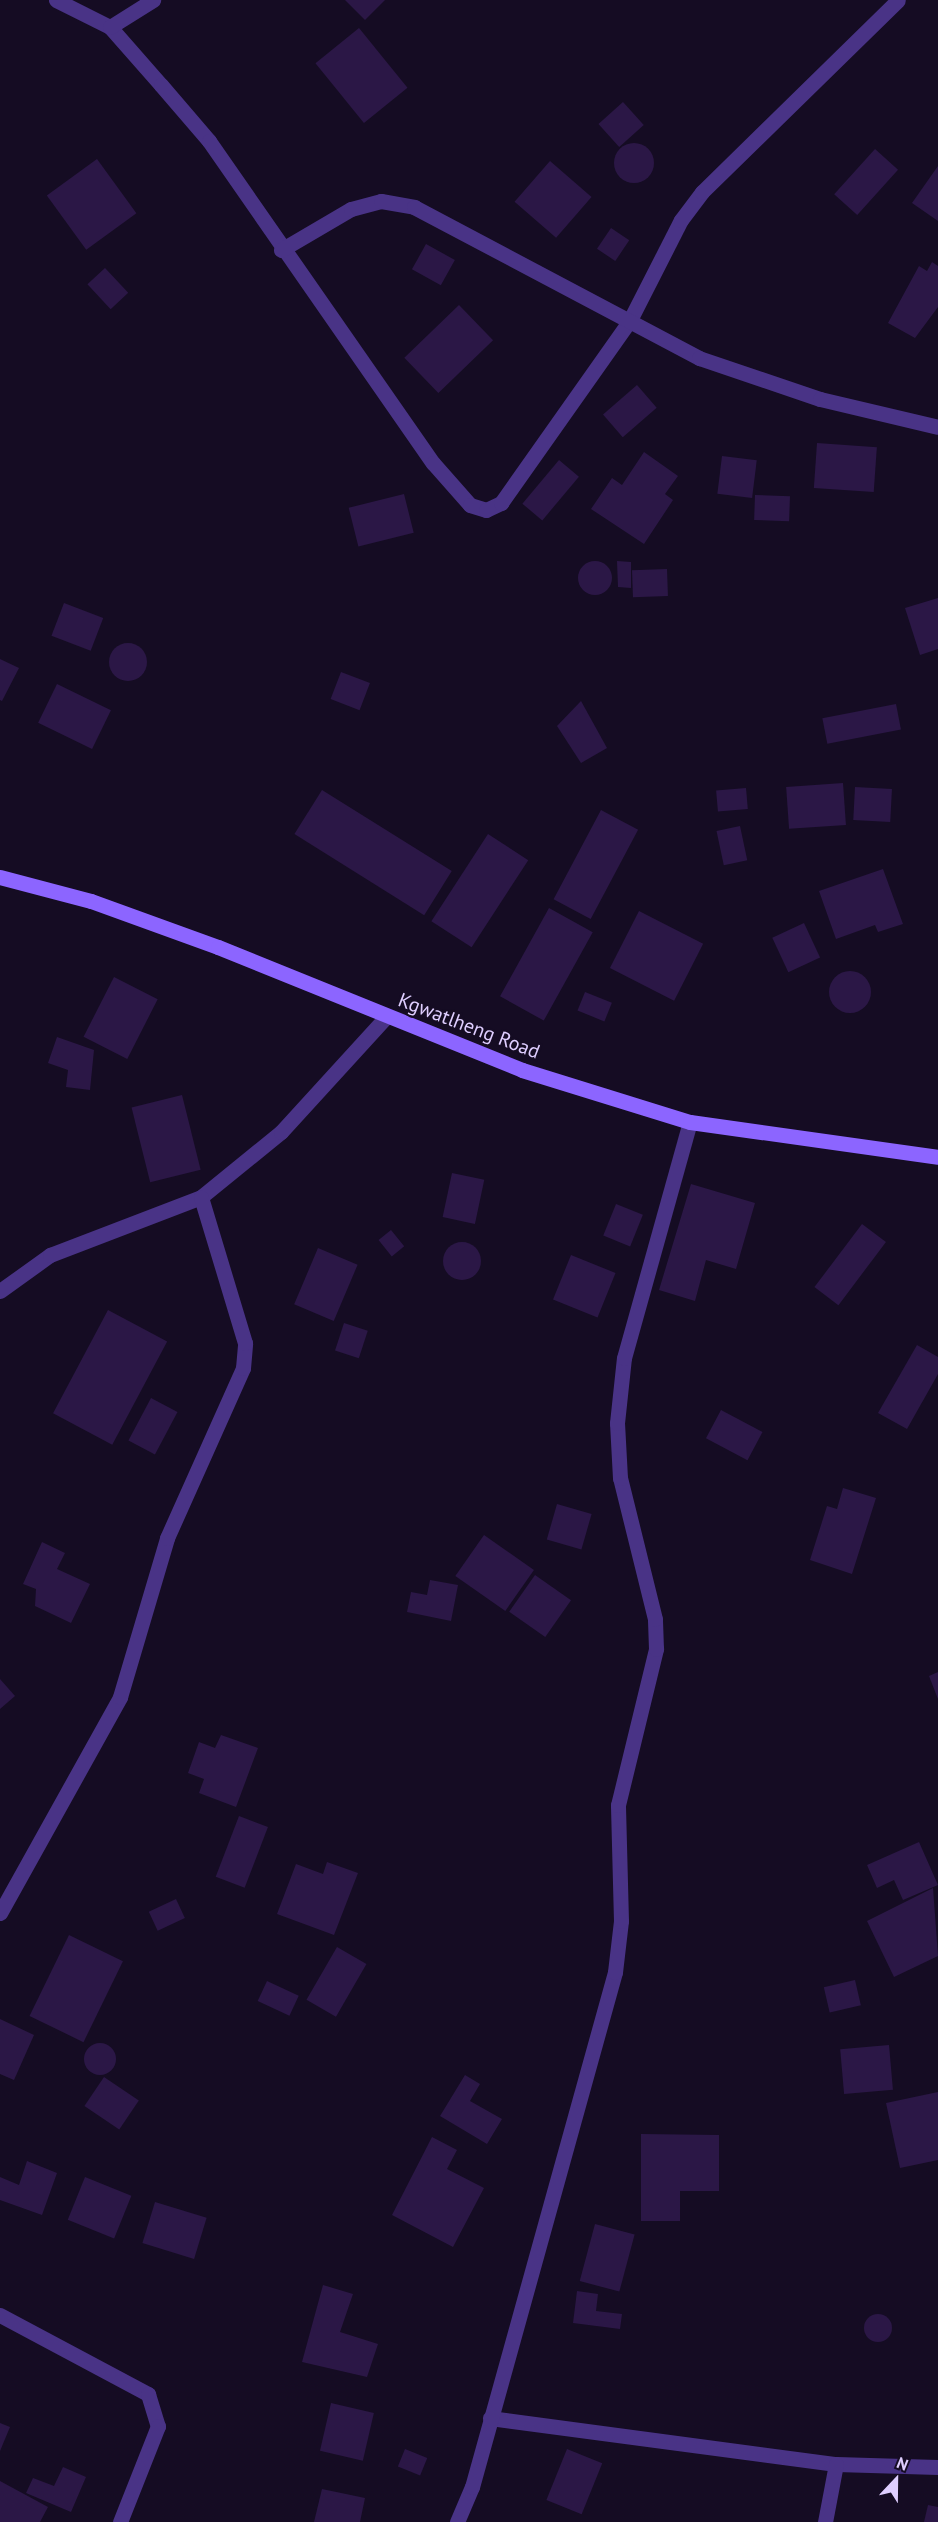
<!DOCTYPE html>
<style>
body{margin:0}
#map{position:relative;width:938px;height:2522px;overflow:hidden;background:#150c23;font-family:"PT Sans",sans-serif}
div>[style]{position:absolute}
.building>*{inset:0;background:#2b1746;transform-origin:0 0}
.round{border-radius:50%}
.street>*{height:15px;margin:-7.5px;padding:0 7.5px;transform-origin:7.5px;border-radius:7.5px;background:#493386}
.secondary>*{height:15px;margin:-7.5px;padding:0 7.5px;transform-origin:7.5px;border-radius:7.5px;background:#8c65ff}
span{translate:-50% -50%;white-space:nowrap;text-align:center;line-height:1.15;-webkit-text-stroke:4.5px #150c23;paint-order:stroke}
.street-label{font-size:20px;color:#dfceff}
.north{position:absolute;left:866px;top:2450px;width:60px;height:60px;-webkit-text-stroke:4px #150c23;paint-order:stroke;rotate:22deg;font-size:16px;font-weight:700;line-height:24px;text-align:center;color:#dfceff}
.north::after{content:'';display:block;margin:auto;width:21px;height:27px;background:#dfceff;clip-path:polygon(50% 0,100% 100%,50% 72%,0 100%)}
</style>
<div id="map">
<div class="building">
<i style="clip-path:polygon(345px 0,385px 0,365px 20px)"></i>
<i style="left:359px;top:28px;width:77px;height:56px;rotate:51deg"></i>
<i style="left:623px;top:102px;width:31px;height:33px;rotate:48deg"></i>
<i class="round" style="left:614px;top:143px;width:40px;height:40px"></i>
<i style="left:875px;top:149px;width:31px;height:61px;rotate:42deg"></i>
<i style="left:97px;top:159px;width:67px;height:62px;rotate:54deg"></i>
<i style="left:550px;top:161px;width:55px;height:54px;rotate:41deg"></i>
<i style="clip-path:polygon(938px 166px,938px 221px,912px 203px)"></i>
<i style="left:611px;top:228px;width:22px;height:25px;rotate:34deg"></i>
<i style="left:426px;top:244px;width:33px;height:29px;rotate:29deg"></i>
<i style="clip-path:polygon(932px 262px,938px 266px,938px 307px,915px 338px,888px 323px,919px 266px,927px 271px)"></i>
<i style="left:105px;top:268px;width:34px;height:24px;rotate:47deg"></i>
<i style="left:459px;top:305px;width:49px;height:76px;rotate:46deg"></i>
<i style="left:637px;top:385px;width:30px;height:45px;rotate:49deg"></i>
<i style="left:817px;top:443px;width:60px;height:45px;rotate:4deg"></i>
<i style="clip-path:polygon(644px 452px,678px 476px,665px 494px,673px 500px,644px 544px,591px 509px,612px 478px,622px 485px)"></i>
<i style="left:722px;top:456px;width:35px;height:38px;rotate:7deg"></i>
<i style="left:559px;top:460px;width:26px;height:57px;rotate:40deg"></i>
<i style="left:404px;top:494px;width:40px;height:57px;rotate:76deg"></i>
<i style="left:755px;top:495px;width:35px;height:25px;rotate:2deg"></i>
<i style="clip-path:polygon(617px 561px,631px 562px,631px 588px,618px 587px)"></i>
<i class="round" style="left:578px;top:561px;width:34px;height:34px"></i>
<i style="left:667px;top:569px;width:27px;height:35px;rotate:88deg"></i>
<i style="clip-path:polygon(938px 598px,938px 649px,920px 655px,905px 608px)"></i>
<i style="left:64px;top:603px;width:42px;height:35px;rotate:21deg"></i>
<i class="round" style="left:109px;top:643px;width:38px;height:38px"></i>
<i style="clip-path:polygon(0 659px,19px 668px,2px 701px,0 700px)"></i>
<i style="left:341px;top:672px;width:31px;height:29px;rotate:21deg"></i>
<i style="left:57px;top:684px;width:60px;height:43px;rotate:26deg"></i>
<i style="clip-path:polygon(581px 701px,607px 748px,581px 763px,557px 726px)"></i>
<i style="left:896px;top:704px;width:26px;height:75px;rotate:79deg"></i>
<i style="left:843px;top:783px;width:42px;height:57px;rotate:86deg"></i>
<i style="left:855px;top:787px;width:37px;height:33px;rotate:3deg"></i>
<i style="left:746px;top:788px;width:21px;height:30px;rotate:85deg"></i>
<i style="left:322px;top:790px;width:153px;height:52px;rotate:32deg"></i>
<i style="left:601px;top:810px;width:42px;height:101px;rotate:28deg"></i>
<i style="left:740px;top:826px;width:35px;height:24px;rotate:78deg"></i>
<i style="left:488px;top:834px;width:48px;height:104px;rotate:33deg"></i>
<i style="clip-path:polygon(883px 869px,903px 924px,878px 932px,875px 925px,836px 939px,819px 891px)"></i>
<i style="left:549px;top:908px;width:50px;height:101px;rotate:29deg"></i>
<i style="left:639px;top:911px;width:72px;height:64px;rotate:27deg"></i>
<i style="left:804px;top:923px;width:38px;height:35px;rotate:65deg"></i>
<i class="round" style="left:829px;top:971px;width:42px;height:42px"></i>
<i style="left:114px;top:977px;width:49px;height:67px;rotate:27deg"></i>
<i style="left:585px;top:992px;width:29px;height:20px;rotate:22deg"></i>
<i style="clip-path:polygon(57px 1037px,94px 1050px,90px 1090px,66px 1087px,68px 1070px,48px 1063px)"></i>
<i style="left:182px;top:1095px;width:77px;height:52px;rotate:76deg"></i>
<i style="left:452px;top:1173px;width:33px;height:45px;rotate:12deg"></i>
<i style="clip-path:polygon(691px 1184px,755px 1203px,736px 1269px,706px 1260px,695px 1301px,659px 1290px)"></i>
<i style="left:616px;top:1204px;width:29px;height:34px;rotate:22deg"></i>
<i style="left:862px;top:1224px;width:30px;height:79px;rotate:37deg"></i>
<i style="left:391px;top:1230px;width:21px;height:16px;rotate:51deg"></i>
<i class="round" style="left:443px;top:1242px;width:38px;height:38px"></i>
<i style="left:318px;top:1248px;width:43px;height:61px;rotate:23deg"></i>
<i style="left:571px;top:1255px;width:48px;height:48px;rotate:22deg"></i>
<i style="left:108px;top:1310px;width:67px;height:117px;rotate:28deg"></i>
<i style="left:344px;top:1323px;width:25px;height:29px;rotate:18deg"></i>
<i style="clip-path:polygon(917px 1345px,938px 1357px,938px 1374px,907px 1429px,878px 1413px)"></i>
<i style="left:151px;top:1398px;width:30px;height:48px;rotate:28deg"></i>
<i style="left:721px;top:1410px;width:47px;height:32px;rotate:28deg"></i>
<i style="clip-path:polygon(843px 1488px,876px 1498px,852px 1574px,810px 1560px,827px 1506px,837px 1509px)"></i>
<i style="left:557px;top:1504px;width:36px;height:37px;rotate:16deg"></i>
<i style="left:484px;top:1535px;width:61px;height:50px;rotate:35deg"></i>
<i style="clip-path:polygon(42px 1542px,65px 1553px,57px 1569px,90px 1584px,71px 1623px,35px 1606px,36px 1589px,23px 1584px)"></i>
<i style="left:535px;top:1575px;width:44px;height:45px;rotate:35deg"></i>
<i style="clip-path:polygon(430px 1580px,458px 1585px,451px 1621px,407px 1612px,411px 1592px,427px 1595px)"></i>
<i style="clip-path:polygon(938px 1672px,938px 1699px,929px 1676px)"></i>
<i style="clip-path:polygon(0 1679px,15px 1696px,0 1709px)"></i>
<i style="clip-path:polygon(221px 1735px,258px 1748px,236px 1807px,199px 1793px,204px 1779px,188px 1773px,199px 1742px,215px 1748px)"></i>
<i style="left:239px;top:1816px;width:31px;height:65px;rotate:21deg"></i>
<i style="clip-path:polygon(919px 1842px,938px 1885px,903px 1900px,894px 1880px,877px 1888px,867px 1865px)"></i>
<i style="clip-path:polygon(327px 1862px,358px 1873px,334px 1935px,277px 1914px,296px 1864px,323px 1874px)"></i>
<i style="clip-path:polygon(933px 1888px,938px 1956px,894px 1977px,867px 1921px)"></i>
<i style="left:176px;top:1899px;width:21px;height:30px;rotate:65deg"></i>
<i style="left:69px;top:1935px;width:60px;height:90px;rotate:26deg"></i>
<i style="left:337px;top:1947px;width:34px;height:61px;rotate:30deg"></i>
<i style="left:855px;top:1980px;width:26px;height:32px;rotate:77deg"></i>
<i style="left:267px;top:1981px;width:35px;height:22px;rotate:25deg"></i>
<i style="clip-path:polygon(0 2019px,34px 2035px,14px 2080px,0 2074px)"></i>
<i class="round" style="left:84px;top:2043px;width:32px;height:32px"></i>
<i style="left:889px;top:2045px;width:45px;height:49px;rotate:85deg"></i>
<i style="clip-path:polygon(465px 2075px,480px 2084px,470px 2101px,502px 2119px,487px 2144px,440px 2116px)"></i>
<i style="left:104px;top:2077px;width:42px;height:35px;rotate:34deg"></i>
<i style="clip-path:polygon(938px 2092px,938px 2160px,900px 2168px,886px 2103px)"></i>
<i style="clip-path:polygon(641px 2134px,719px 2135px,719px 2191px,680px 2191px,680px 2221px,641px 2221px)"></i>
<i style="clip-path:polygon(432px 2137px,457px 2150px,447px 2169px,484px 2188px,453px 2247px,392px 2215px)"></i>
<i style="clip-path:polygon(27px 2161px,57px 2173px,42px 2215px,0 2200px,0 2177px,19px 2185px)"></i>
<i style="left:85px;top:2177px;width:50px;height:46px;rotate:22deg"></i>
<i style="left:155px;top:2202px;width:54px;height:43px;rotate:17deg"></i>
<i style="left:595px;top:2224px;width:41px;height:59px;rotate:15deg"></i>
<i style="clip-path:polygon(323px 2285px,353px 2294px,340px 2332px,378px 2344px,367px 2377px,302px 2362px)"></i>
<i style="clip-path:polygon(577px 2291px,598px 2294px,596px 2311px,622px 2314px,620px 2329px,573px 2323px)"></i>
<i class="round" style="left:864px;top:2314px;width:28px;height:28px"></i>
<i style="left:331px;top:2403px;width:44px;height:49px;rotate:13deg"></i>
<i style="clip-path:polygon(0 2423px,10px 2427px,0 2451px)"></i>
<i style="left:405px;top:2449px;width:24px;height:19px;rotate:22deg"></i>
<i style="left:567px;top:2449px;width:38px;height:55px;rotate:22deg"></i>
<i style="clip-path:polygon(63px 2467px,86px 2477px,71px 2512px,26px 2493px,33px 2478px,54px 2486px)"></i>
<i style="clip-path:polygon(0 2481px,48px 2507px,40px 2522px,0 2522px)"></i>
<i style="clip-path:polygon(322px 2489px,365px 2498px,360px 2522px,314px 2522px)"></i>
<i style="clip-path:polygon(928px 2505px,938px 2507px,938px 2522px,924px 2522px)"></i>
</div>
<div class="street">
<i style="left:56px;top:0;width:60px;rotate:26.6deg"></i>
<i style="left:110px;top:27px;width:77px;rotate:48.7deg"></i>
<i style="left:161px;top:85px;width:74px;rotate:49.4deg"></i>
<i style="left:209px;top:141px;width:392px;rotate:55.2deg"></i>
<i style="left:433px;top:463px;width:56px;rotate:48.6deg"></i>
<i style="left:470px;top:505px;width:17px;rotate:17deg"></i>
<i style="left:486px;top:510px;width:17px;rotate:-25deg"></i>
<i style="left:501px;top:503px;width:224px;rotate:-54.8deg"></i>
<i style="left:630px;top:320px;width:112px;rotate:-63deg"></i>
<i style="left:681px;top:220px;width:35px;rotate:-53deg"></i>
<i style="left:702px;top:192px;width:274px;rotate:-44.4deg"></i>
<i style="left:110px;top:27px;width:51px;rotate:-32.1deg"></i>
<i style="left:281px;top:250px;width:81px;rotate:-30.4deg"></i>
<i style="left:351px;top:209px;width:31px;rotate:-15deg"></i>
<i style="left:381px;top:201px;width:34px;rotate:10deg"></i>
<i style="left:414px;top:207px;width:323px;rotate:27.9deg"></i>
<i style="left:699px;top:358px;width:128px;rotate:18.7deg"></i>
<i style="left:820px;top:399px;width:121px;rotate:13.3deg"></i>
<i style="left:0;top:1291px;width:62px;rotate:-35.8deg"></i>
<i style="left:50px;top:1255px;width:162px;rotate:-21deg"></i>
<i style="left:201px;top:1197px;width:103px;rotate:-39.1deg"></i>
<i style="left:281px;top:1132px;width:156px;rotate:-47.6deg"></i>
<i style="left:0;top:1913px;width:247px;rotate:-60.9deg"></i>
<i style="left:120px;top:1697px;width:166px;rotate:-73.5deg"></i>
<i style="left:167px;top:1538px;width:186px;rotate:-65.9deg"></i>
<i style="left:243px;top:1368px;width:25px;rotate:-85deg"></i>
<i style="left:245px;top:1343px;width:152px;rotate:-106.8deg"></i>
<i style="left:0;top:2315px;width:168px;rotate:28.1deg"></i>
<i style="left:148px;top:2394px;width:34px;rotate:73deg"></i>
<i style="left:158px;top:2426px;width:103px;rotate:111.6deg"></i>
<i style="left:490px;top:2418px;width:349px;rotate:7.6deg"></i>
<i style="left:836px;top:2464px;width:102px;rotate:1.7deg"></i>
<i style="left:457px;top:2522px;width:38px;rotate:-67deg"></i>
<i style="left:472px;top:2487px;width:534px;rotate:-74.48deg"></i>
<i style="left:615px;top:1972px;width:51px;rotate:-83.3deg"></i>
<i style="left:621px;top:1921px;width:116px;rotate:-91.5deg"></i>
<i style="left:618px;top:1805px;width:161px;rotate:-76.3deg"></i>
<i style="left:656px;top:1649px;width:30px;rotate:-92deg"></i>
<i style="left:655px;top:1619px;width:145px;rotate:-103.9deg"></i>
<i style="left:620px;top:1478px;width:55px;rotate:-93.1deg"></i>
<i style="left:617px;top:1423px;width:65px;rotate:-83.9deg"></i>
<i style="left:624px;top:1358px;width:245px;rotate:-74.4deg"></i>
<i style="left:825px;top:2522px;width:59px;rotate:-79.3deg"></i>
</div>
<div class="secondary">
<i style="left:0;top:877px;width:94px;rotate:14.8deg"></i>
<i style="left:91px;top:901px;width:135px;rotate:19.9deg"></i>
<i style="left:218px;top:947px;width:328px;rotate:22deg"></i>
<i style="left:522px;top:1070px;width:176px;rotate:17.2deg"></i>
<i style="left:690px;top:1122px;width:250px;rotate:8deg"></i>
</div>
<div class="street-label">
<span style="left:469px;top:1026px;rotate:21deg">Kgwatlheng Road</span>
</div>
<div class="north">N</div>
</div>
